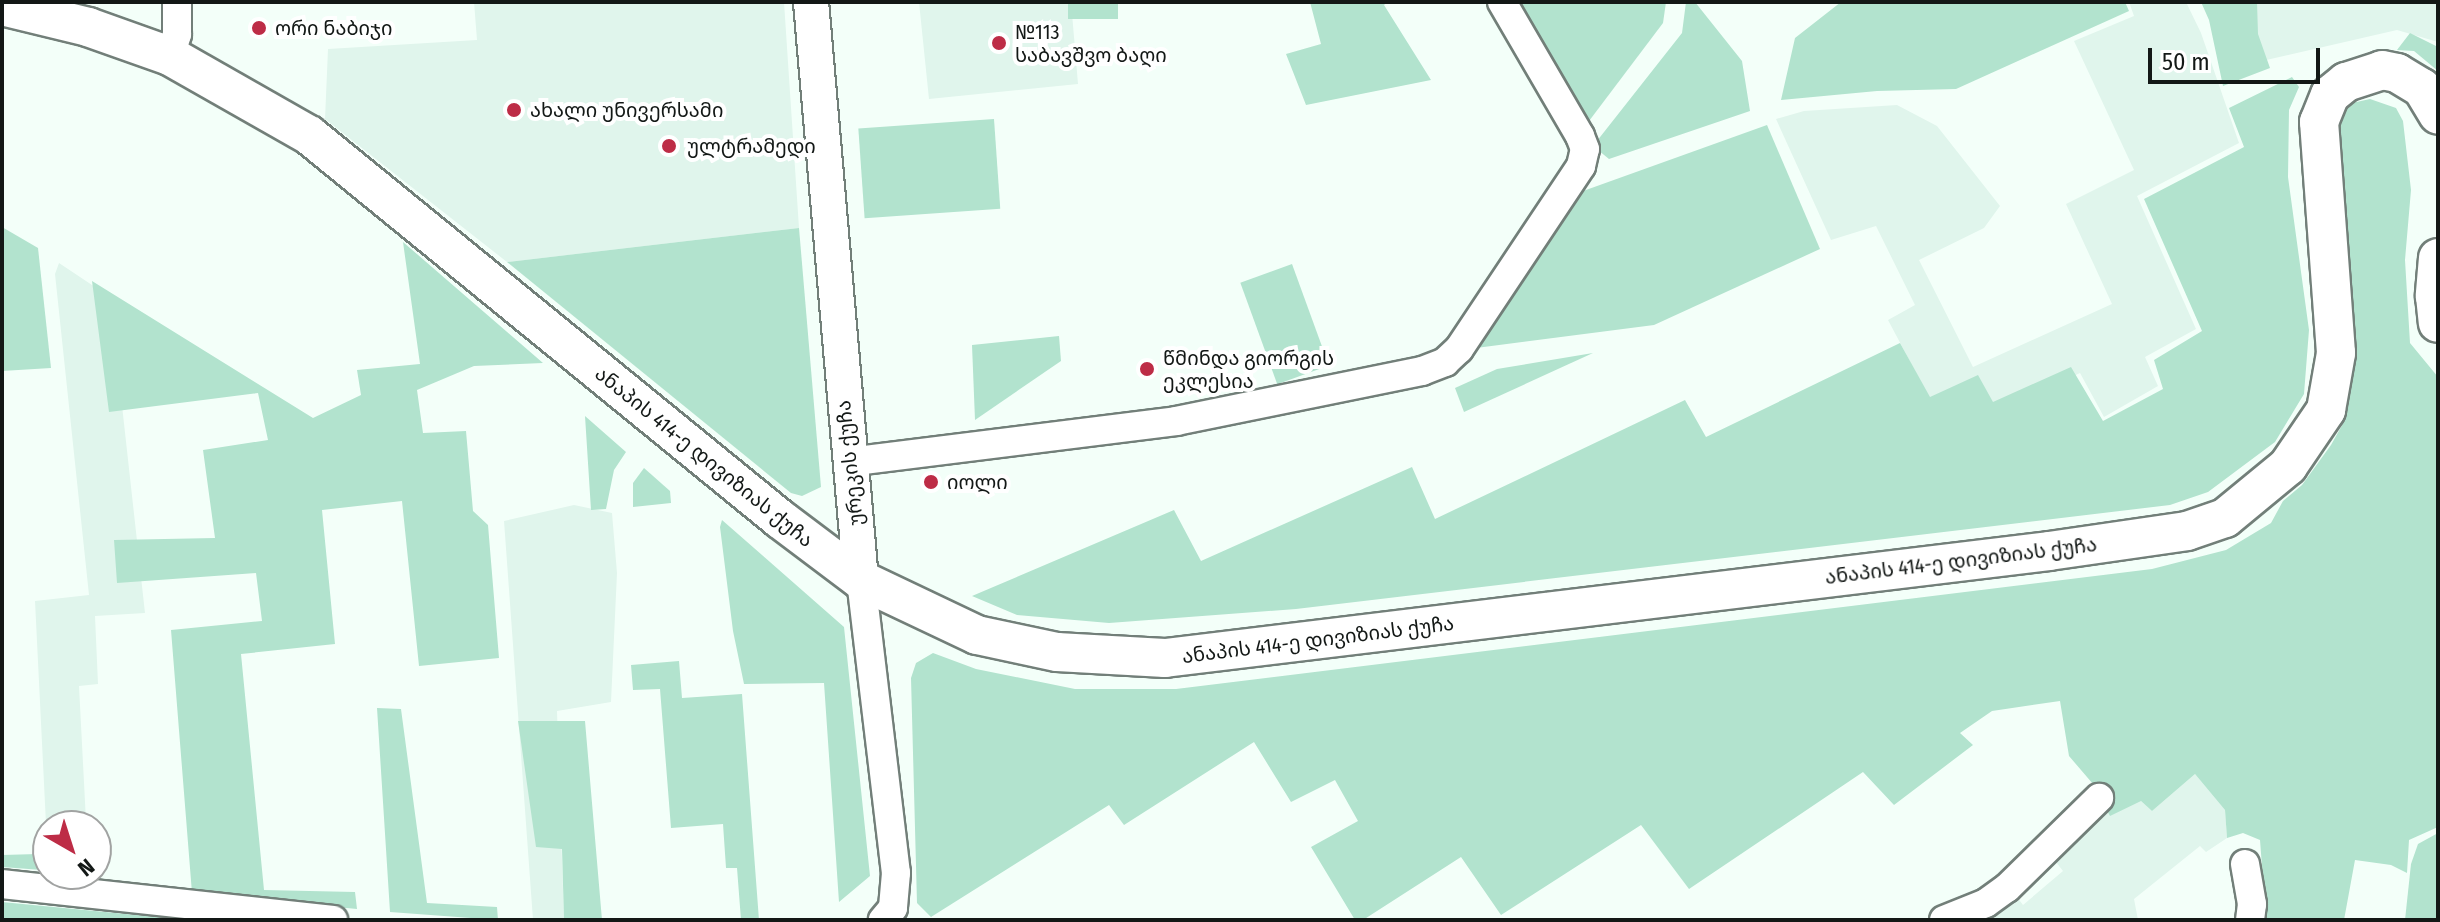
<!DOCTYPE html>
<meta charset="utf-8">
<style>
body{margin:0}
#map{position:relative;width:2440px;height:922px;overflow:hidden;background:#f3fff9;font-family:"Fira Sans Condensed","Noto Sans Georgian",sans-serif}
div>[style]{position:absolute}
.built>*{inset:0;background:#e0f5ec}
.green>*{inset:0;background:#b2e3ce;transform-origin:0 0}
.roads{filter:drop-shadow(2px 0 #727f79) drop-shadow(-2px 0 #727f79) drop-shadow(0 2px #727f79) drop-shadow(0 -2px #727f79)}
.minor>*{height:28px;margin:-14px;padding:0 14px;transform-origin:14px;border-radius:14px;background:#fff}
.tertiary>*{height:34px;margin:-17px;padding:0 17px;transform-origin:17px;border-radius:17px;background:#fff}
.secondary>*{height:38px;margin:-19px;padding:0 19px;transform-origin:19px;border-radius:19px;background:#fff}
.dots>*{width:22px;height:22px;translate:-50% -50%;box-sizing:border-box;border:4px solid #fff;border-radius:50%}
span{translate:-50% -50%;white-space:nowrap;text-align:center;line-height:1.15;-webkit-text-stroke:8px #fff;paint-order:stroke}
.poi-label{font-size:20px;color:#131816}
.left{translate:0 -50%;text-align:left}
.street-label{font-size:20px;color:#131816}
.frame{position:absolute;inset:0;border:4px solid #131816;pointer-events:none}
.north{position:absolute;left:32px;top:810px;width:80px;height:80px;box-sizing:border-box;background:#fff;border:2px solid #a1a3a2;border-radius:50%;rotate:141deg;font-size:22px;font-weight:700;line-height:32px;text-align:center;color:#131816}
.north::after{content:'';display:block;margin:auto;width:28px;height:36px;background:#bd2c46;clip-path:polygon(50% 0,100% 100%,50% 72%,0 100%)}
.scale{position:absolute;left:2148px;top:48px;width:172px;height:36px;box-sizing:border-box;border:4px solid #131816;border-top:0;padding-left:10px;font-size:24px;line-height:28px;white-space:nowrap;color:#131816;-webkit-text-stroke:6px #fff;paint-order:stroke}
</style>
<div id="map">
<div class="built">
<i style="clip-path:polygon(474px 2px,784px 2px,799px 228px,507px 262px,325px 119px,328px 49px,477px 40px)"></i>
<i style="clip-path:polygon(919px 2px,1071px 2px,1078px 84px,929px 99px)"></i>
<i style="clip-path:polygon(2129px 2px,2186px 2px,2201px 33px,2239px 143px,2137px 196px,2196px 329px,2145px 357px,2158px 386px,2104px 417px,2080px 373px,1949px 435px,1888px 320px,1915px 305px,1876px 226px,1831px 240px,1776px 119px,1804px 111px,1897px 105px,1937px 126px,2000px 206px,1984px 228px,1919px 260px,1973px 367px,2112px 304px,2066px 204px,2134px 170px,2074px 41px,2134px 16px)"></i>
<i style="clip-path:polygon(2251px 2px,2438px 2px,2438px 42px,2397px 30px,2262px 61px)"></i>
<i style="clip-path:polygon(59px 263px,110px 297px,145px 613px,95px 616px,98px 684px,79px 686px,86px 821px,46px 824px,35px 601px,89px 595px,55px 274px)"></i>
<i style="clip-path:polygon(574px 505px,612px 513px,617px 573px,611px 702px,557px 711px,564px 920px,533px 920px,504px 521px)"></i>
<i style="clip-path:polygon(2195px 774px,2225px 810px,2227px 838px,2206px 852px,2200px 846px,2134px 899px,2138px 920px,1961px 920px,2014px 893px,2023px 905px,2063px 871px,2052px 857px,2106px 803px,2141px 801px,2152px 811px)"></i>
</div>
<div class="green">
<i style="left:1068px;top:2px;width:50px;height:17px"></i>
<i style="clip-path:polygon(1310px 2px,1387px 2px,1384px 5px,1431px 80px,1306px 105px,1286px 54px,1321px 44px)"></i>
<i style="clip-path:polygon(1510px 2px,1666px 2px,1663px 23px,1583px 129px)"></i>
<i style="clip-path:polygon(1686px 2px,1695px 2px,1742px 61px,1750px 111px,1609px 159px,1593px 146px,1682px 33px)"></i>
<i style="clip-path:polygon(1841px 2px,2125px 2px,2129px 11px,1956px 89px,1877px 91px,1781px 100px,1795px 38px)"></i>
<i style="clip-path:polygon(2201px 2px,2257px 2px,2258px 34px,2270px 68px,2223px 86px,2209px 20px)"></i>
<i style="clip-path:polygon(2410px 33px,2438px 47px,2438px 71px,2414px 51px,2397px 50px)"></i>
<i style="clip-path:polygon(2292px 77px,2299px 87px,2289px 110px,2288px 177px,2309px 330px,2304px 394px,2275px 442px,2208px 492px,2170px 505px,1296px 609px,1109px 623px,1017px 615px,972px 596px,1174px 510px,1201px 561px,1412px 467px,1435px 519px,1685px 400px,1706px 437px,1900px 343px,1930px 397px,1978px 375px,1993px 402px,2071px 367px,2103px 421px,2163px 389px,2154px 360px,2202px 331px,2144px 199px,2244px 147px,2229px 108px)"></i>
<i style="clip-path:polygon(2370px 99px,2396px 108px,2403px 121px,2411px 190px,2405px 260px,2410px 343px,2438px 377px,2438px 827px,2409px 840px,2407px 873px,2391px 865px,2355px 860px,2344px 920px,2266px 920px,2260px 840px,2243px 833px,2227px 838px,2225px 810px,2195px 774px,2152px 811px,2141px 801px,2110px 816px,2093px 784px,2069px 756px,2060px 701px,1992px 711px,1960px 733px,1973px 745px,1894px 805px,1863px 772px,1689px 889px,1641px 825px,1501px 915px,1461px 857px,1363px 920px,1355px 920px,1311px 847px,1358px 821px,1335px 780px,1291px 802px,1254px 742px,1124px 825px,1109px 805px,931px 917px,917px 903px,911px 678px,916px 663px,933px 653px,976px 669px,1075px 689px,1176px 689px,2152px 569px,2226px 550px,2271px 523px,2283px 501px,2302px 485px,2331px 445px,2345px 420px,2353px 352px,2338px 117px,2352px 103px)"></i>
<i style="left:994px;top:119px;width:90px;height:136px;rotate:86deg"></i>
<i style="clip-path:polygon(1767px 125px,1820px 249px,1654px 325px,1476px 348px,1572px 195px)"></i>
<i style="clip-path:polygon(2px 227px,38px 248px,51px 368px,2px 371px)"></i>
<i style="clip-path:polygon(799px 228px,821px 487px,802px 496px,791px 493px,507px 262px)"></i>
<i style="clip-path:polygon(403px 242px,543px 363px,474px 366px,417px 390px,423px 433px,466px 431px,473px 511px,488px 525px,499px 658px,419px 666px,402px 501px,322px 510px,335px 644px,241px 654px,264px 890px,355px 892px,357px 909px,192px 893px,171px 630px,262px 621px,256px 573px,117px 583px,114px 540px,215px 538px,203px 450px,268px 440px,258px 393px,109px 412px,92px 281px,313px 418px,361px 395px,357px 370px,420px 364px)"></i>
<i style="left:1292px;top:264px;width:108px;height:55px;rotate:70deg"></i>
<i style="clip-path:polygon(1059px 336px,1061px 361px,975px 420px,972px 345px)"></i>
<i style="clip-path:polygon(1593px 353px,1464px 412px,1455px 388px,1497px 369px)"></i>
<i style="clip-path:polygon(585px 416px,626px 452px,614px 470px,606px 509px,591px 510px)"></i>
<i style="clip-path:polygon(644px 468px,670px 491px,671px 503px,633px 507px,633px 483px)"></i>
<i style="clip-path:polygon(722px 520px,844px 627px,870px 876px,839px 902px,824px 683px,744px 684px,733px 631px,720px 527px)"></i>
<i style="clip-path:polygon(679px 661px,682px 698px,742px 694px,759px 920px,741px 920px,737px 868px,726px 868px,723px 824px,671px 828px,660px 689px,633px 690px,631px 665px)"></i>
<i style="clip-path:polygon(377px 708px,401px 709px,427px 903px,497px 907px,498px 920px,390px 912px)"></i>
<i style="clip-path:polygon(518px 721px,585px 721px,602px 920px,564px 920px,562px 849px,536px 847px)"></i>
<i style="clip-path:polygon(2438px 833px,2438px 920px,2405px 920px,2411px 864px,2418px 844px)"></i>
<i style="clip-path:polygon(38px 854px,42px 870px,2px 867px,2px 855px)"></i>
<i style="clip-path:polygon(2px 902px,188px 920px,2px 920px)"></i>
</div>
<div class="roads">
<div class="minor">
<i style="left:170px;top:56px;width:23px;rotate:-72deg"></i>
<i style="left:177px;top:34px;width:32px;rotate:-90deg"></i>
<i style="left:849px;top:462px;width:330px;rotate:-7.1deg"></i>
<i style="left:1176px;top:421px;width:251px;rotate:-11.5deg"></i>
<i style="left:1422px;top:371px;width:25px;rotate:-21deg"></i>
<i style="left:1445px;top:362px;width:19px;rotate:-43deg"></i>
<i style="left:1459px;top:349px;width:220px;rotate:-56.3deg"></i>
<i style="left:1581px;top:166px;width:17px;rotate:-77deg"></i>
<i style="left:1585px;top:149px;width:14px;rotate:-111deg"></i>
<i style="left:1580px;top:136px;width:155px;rotate:-120.2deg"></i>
<i style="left:861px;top:580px;width:295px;rotate:83.2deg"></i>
<i style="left:896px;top:873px;width:35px;rotate:95deg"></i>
<i style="left:893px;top:908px;width:16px;rotate:130deg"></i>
<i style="left:2245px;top:864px;width:41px;rotate:80.1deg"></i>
<i style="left:2252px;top:904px;width:16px;rotate:97deg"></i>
<i style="left:2px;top:884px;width:333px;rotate:6.2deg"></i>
<i style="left:1944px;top:920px;width:45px;rotate:-22deg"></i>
<i style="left:1986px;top:903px;width:26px;rotate:-36deg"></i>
<i style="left:2007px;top:888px;width:129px;rotate:-44.4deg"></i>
</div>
<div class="tertiary">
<i style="left:811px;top:2px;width:580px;rotate:85.06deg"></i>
</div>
<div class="secondary">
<i style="left:2px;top:6px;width:89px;rotate:13.7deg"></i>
<i style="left:88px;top:27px;width:87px;rotate:19.5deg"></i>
<i style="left:170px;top:56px;width:160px;rotate:29.6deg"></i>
<i style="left:309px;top:135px;width:608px;rotate:39.19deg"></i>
<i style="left:780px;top:519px;width:101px;rotate:37deg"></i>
<i style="left:861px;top:580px;width:128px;rotate:25.4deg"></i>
<i style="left:977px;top:635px;width:82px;rotate:12deg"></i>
<i style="left:1057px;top:652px;width:108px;rotate:3.2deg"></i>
<i style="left:1165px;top:658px;width:890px;rotate:-6.9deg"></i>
<i style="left:2049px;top:551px;width:139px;rotate:-8.2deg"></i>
<i style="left:2187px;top:531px;width:40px;rotate:-18.9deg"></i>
<i style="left:2225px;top:518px;width:82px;rotate:-39.5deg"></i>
<i style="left:2288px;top:466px;width:68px;rotate:-55.8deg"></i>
<i style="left:2326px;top:410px;width:58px;rotate:-80deg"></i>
<i style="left:2336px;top:353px;width:232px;rotate:-94.2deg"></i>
<i style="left:2319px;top:122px;width:29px;rotate:-68deg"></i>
<i style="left:2330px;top:95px;width:21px;rotate:-39deg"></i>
<i style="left:2346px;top:82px;width:38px;rotate:-18deg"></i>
<i style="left:2382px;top:70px;width:15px;rotate:11deg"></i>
<i style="left:2397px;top:73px;width:29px;rotate:31deg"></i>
<i style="left:2422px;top:88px;width:31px;rotate:59deg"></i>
<i style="left:2438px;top:258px;width:38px;rotate:95deg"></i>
<i style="left:2435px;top:296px;width:27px;rotate:84deg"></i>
</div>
</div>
<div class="dots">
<i style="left:259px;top:28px;background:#bd2c46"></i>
<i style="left:999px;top:43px;background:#bd2c46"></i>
<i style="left:514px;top:110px;background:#bd2c46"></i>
<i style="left:669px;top:146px;background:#bd2c46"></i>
<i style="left:1147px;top:369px;background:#bd2c46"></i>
<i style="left:931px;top:482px;background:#bd2c46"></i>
</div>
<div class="poi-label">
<span class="left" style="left:275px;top:28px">ორი ნაბიჯი</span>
<span class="left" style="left:1015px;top:44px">№113<br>საბავშვო ბაღი</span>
<span class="left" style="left:530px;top:110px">ახალი უნივერსამი</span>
<span class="left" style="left:687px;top:146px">ულტრამედი</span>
<span class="left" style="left:1163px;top:370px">წმინდა გიორგის<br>ეკლესია</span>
<span class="left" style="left:947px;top:482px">იოლი</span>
</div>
<div class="street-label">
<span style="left:704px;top:457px;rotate:39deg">ანაპის 414-ე დივიზიას ქუჩა</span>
<span style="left:850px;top:463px;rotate:-96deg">ურეკის ქუჩა</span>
<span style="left:1961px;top:561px;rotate:-7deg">ანაპის 414-ე დივიზიას ქუჩა</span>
<span style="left:1318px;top:640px;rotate:-7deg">ანაპის 414-ე დივიზიას ქუჩა</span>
</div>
<div class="frame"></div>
<div class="north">N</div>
<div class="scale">50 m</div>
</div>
